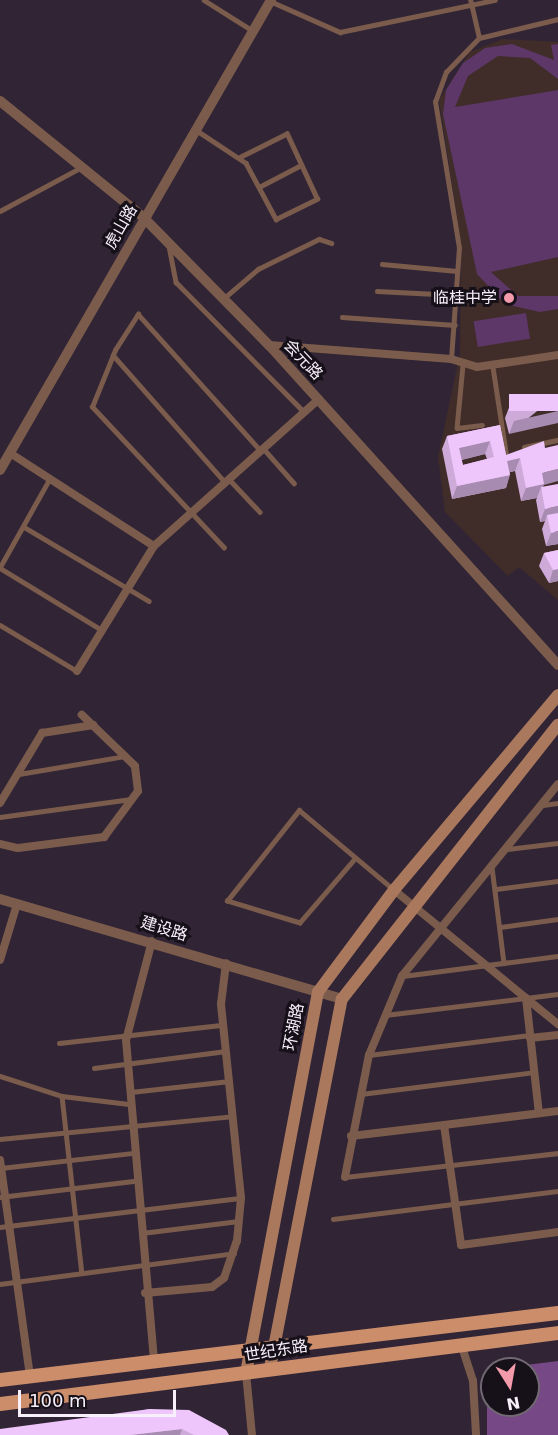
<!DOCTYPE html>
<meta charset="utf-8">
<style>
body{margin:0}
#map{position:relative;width:558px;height:1435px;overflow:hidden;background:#312535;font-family:"DejaVu Sans","Noto Sans SC",sans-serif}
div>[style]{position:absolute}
.education>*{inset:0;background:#402c29}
.green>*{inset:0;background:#5c3767;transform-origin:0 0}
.forest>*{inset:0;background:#764885}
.service>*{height:4.5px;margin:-2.25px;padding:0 2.25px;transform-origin:2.25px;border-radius:2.25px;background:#7b5c4c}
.minor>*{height:8px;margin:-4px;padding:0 4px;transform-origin:4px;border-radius:4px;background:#7b5c4c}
.tertiary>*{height:10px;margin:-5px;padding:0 5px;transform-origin:5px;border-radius:5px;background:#7b5c4c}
.secondary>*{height:12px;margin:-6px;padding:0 6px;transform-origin:6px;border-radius:6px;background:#a9785d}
.primary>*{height:14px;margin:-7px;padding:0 7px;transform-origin:7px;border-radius:7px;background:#cc8d6b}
.wall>*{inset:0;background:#ceaad9}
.shaded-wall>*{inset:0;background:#a78bb0}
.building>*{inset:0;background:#efc6fc;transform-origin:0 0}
.dots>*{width:16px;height:16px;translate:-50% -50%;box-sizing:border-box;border:3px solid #161018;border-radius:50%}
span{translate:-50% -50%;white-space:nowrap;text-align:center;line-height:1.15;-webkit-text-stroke:6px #161018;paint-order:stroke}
.street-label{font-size:16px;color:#f7effa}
.poi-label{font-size:16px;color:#f7effa}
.right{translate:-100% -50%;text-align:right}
.north{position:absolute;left:480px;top:1357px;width:60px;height:60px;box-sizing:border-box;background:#161018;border:2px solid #706972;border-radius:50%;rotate:169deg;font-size:16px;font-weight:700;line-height:24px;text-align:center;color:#f7effa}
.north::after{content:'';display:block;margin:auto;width:21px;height:27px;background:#f39aab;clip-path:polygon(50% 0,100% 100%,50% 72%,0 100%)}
.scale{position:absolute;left:18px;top:1390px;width:158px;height:27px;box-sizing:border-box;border:3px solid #f7effa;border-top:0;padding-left:8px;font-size:18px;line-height:21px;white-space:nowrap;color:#f7effa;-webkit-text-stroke:4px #161018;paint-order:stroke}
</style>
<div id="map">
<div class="education">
<i style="clip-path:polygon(503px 39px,558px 42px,558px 600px,519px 567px,508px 576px,445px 512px,438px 457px,460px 353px,461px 243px,439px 100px,470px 52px)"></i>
</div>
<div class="green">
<i style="clip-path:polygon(512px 44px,554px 60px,551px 45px,558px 44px,558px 79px,530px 58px,498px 56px,468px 76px,455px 107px,558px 90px,558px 257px,491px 272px,518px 296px,558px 296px,558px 309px,540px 312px,505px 304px,477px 274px,443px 114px,446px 90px,463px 63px,485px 48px)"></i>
<i style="left:526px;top:313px;width:26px;height:53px;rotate:81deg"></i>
</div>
<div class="forest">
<i style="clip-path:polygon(558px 1361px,558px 1435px,487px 1435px,487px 1370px,492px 1369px,492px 1405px,528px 1405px,528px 1369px,495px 1369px)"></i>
</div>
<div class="service">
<i style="left:204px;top:0;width:58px;rotate:32.3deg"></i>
<i style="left:270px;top:1px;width:77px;rotate:23.9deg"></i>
<i style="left:340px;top:32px;width:158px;rotate:-11.7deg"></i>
<i style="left:479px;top:38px;width:81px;rotate:-13.5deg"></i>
<i style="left:196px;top:130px;width:60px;rotate:33.4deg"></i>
<i style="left:246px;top:163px;width:64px;rotate:61.8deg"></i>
<i style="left:276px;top:219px;width:46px;rotate:-26deg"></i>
<i style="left:317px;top:199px;width:72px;rotate:-114.8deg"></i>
<i style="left:287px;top:134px;width:51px;rotate:153.4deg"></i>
<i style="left:259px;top:187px;width:47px;rotate:-27.6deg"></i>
<i style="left:0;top:211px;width:91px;rotate:-28.3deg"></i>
<i style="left:169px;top:246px;width:37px;rotate:79deg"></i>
<i style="left:176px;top:282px;width:182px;rotate:45.4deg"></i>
<i style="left:382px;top:264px;width:75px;rotate:5.3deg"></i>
<i style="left:377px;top:291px;width:79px;rotate:2.9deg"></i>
<i style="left:223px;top:299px;width:46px;rotate:-40.6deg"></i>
<i style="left:258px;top:269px;width:68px;rotate:-26.2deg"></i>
<i style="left:319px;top:239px;width:13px;rotate:18deg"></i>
<i style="left:342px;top:317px;width:113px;rotate:4deg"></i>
<i style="left:113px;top:355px;width:169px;rotate:48.6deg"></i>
<i style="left:451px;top:359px;width:111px;rotate:-85.9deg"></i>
<i style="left:459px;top:248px;width:148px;rotate:-99.3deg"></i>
<i style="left:435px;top:102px;width:32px;rotate:-70deg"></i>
<i style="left:446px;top:72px;width:47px;rotate:-45.9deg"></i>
<i style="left:479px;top:38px;width:39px;rotate:-103deg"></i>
<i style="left:463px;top:365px;width:63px;rotate:95.4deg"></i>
<i style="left:457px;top:428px;width:25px;rotate:-7deg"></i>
<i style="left:493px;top:367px;width:93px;rotate:81.3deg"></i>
<i style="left:524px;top:447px;width:35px;rotate:-12deg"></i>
<i style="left:263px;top:448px;width:47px;rotate:48.5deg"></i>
<i style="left:50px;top:479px;width:102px;rotate:119.3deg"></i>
<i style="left:0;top:568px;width:119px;rotate:31.3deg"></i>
<i style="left:229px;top:479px;width:45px;rotate:46.8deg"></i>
<i style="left:24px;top:527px;width:145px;rotate:30.6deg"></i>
<i style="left:224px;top:548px;width:193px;rotate:-133.1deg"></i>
<i style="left:92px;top:407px;width:61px;rotate:-68deg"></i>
<i style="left:115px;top:350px;width:43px;rotate:-57.4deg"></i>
<i style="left:138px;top:314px;width:183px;rotate:48.1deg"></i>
<i style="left:0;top:625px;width:90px;rotate:30.9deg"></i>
<i style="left:19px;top:774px;width:108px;rotate:-9.6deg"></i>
<i style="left:543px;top:805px;width:15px;rotate:-8deg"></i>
<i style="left:0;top:817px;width:132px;rotate:-7.8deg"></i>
<i style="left:507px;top:849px;width:51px;rotate:-6.7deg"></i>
<i style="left:355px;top:859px;width:84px;rotate:130.7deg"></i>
<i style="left:300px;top:923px;width:76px;rotate:-163.2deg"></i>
<i style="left:227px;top:901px;width:116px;rotate:-51.6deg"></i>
<i style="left:299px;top:810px;width:123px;rotate:40deg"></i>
<i style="left:492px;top:867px;width:97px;rotate:82.9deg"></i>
<i style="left:496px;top:889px;width:63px;rotate:-7.4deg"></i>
<i style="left:500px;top:927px;width:59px;rotate:-7.9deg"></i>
<i style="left:403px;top:976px;width:156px;rotate:-7.4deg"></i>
<i style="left:385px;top:1015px;width:174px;rotate:-6.9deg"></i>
<i style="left:59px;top:1043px;width:165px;rotate:-6.3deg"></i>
<i style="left:369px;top:1055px;width:162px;rotate:-7.1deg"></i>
<i style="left:94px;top:1068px;width:133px;rotate:-7.3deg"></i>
<i style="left:0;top:1076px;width:65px;rotate:17.9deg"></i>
<i style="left:62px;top:1096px;width:67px;rotate:6.8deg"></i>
<i style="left:131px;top:1092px;width:99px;rotate:-6.4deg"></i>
<i style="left:361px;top:1094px;width:174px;rotate:-7.2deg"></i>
<i style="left:62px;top:1096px;width:178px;rotate:83.6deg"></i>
<i style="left:0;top:1139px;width:234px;rotate:-5.6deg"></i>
<i style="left:1px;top:1168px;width:133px;rotate:-6.5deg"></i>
<i style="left:345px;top:1177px;width:214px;rotate:-6.4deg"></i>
<i style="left:0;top:1197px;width:136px;rotate:-6.8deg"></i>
<i style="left:333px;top:1219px;width:227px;rotate:-7.1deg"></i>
<i style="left:0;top:1227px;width:243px;rotate:-6.9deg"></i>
<i style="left:142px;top:1233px;width:97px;rotate:-7.1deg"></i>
<i style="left:0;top:1284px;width:236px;rotate:-7.5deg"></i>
</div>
<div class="minor">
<i style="left:269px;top:345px;width:183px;rotate:4.4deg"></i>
<i style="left:451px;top:359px;width:27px;rotate:17deg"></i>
<i style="left:477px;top:367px;width:82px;rotate:-8.4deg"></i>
<i style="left:10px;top:453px;width:171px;rotate:32.9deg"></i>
<i style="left:77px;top:671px;width:147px;rotate:-58.4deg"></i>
<i style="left:154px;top:546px;width:221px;rotate:-41.7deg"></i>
<i style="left:0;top:803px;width:82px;rotate:-59deg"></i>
<i style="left:42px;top:733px;width:52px;rotate:-8.9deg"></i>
<i style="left:0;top:844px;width:18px;rotate:13deg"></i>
<i style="left:18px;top:848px;width:87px;rotate:-7.3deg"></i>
<i style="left:104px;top:837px;width:57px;rotate:-53.5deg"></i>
<i style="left:138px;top:791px;width:25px;rotate:-97deg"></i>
<i style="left:135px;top:766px;width:74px;rotate:-136.1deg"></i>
<i style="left:394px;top:890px;width:212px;rotate:39.3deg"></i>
<i style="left:152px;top:941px;width:102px;rotate:104.7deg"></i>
<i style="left:126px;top:1040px;width:322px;rotate:85deg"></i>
<i style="left:0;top:960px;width:59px;rotate:-73.1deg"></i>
<i style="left:526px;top:998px;width:116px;rotate:83.6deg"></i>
<i style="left:530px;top:1038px;width:28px;rotate:-6deg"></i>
<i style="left:444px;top:1125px;width:115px;rotate:-7deg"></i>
<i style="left:351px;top:1136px;width:94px;rotate:-6.7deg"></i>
<i style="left:444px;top:1125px;width:121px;rotate:81.9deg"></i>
<i style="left:461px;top:1245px;width:98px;rotate:-7.6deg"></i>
<i style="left:0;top:1160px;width:218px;rotate:82.1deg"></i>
<i style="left:345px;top:1177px;width:124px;rotate:-78.9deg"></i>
<i style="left:369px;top:1055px;width:86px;rotate:-67.3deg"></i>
<i style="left:402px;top:976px;width:247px;rotate:-50.9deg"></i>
<i style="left:145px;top:1293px;width:67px;rotate:-5.1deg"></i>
<i style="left:212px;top:1287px;width:15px;rotate:-37deg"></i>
<i style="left:224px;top:1278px;width:39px;rotate:-71deg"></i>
<i style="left:237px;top:1241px;width:43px;rotate:-84.7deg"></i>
<i style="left:241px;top:1198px;width:195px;rotate:-95.9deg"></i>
<i style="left:221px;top:1004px;width:41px;rotate:-83deg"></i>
<i style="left:461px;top:1344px;width:39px;rotate:72deg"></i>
<i style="left:473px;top:1381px;width:54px;rotate:86.8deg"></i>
<i style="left:246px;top:1373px;width:62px;rotate:84.5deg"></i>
</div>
<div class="tertiary">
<i style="left:0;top:101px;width:184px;rotate:39deg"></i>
<i style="left:143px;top:217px;width:180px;rotate:45.5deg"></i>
<i style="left:269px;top:345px;width:431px;rotate:47.9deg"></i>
<i style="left:0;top:470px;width:543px;rotate:-60.03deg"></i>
<i style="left:0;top:899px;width:356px;rotate:16.3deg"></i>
</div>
<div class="secondary">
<i style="left:270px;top:1368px;width:376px;rotate:-79deg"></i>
<i style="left:342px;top:999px;width:349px;rotate:-51.8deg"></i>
<i style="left:246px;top:1373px;width:388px;rotate:-79.3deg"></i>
<i style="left:318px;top:992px;width:127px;rotate:-53.3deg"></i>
<i style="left:394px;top:890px;width:255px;rotate:-49.9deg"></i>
</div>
<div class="primary">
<i style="left:0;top:1380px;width:562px;rotate:-6.85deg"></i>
<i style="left:0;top:1404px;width:562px;rotate:-7.25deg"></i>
</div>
<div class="wall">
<i style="clip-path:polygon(558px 394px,509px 434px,505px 418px,510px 405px)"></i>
<i style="clip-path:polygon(evenodd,500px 425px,506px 455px,545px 448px,543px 487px,558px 544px,546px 546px,542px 529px,545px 521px,540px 522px,536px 500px,537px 498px,521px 501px,515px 471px,510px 472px,506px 488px,452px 499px,442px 449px,447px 436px,500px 425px,485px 454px,487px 459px,463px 465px,461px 460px,485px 454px)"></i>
<i style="clip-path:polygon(558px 550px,558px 581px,549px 583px,539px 566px,544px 553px)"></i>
<i style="clip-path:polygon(150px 1409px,229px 1435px,0 1435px)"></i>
</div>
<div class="shaded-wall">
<i style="clip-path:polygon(558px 411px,558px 423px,509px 434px,514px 421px)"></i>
<i style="clip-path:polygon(490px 441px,485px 454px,454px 462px,459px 448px)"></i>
<i style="clip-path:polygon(520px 458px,515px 471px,502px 474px,507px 461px)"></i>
<i style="clip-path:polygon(558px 469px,558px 481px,544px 485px,541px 491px,541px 487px,537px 498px,521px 501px,526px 488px,542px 473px)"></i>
<i style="clip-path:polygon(510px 475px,506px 488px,452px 499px,457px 486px)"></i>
<i style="clip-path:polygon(558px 506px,558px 518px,547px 515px,545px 521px,540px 522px,545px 509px)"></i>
<i style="clip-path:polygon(558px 531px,558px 544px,546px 546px,551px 533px)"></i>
<i style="clip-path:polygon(558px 569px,558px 581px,549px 583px,553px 570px)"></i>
<i style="clip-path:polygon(182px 1429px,180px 1435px,130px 1435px)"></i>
</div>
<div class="building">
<i style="left:558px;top:394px;width:17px;height:49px;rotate:90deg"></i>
<i style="clip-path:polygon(evenodd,500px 425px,506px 455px,544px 441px,545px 448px,558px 445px,558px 469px,542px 473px,544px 484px,526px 488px,520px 458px,507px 461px,510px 475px,457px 486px,447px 436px,500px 425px,490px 441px,494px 457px,463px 465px,459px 448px,490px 441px)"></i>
<i style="clip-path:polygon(558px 484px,558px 506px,545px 509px,541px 487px)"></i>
<i style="clip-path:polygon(558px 513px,558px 531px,551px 533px,547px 515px)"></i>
<i style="clip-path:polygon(558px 550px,558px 569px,553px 570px,544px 553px)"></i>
<i style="clip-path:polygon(150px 1409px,189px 1410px,226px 1430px,229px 1435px,194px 1435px,182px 1429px,130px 1435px,0 1435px,0 1429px)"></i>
</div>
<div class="dots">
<i style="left:509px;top:298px;background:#f39aab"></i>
</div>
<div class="street-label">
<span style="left:121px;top:227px;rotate:-60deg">虎山路</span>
<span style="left:303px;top:360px;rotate:47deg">会元路</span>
<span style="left:164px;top:929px;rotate:17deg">建设路</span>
<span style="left:294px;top:1027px;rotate:-79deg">环湖路</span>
<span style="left:276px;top:1351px;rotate:-9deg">世纪东路</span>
</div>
<div class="poi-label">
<span class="right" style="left:497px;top:298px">临桂中学</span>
</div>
<div class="north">N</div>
<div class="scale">100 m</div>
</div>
